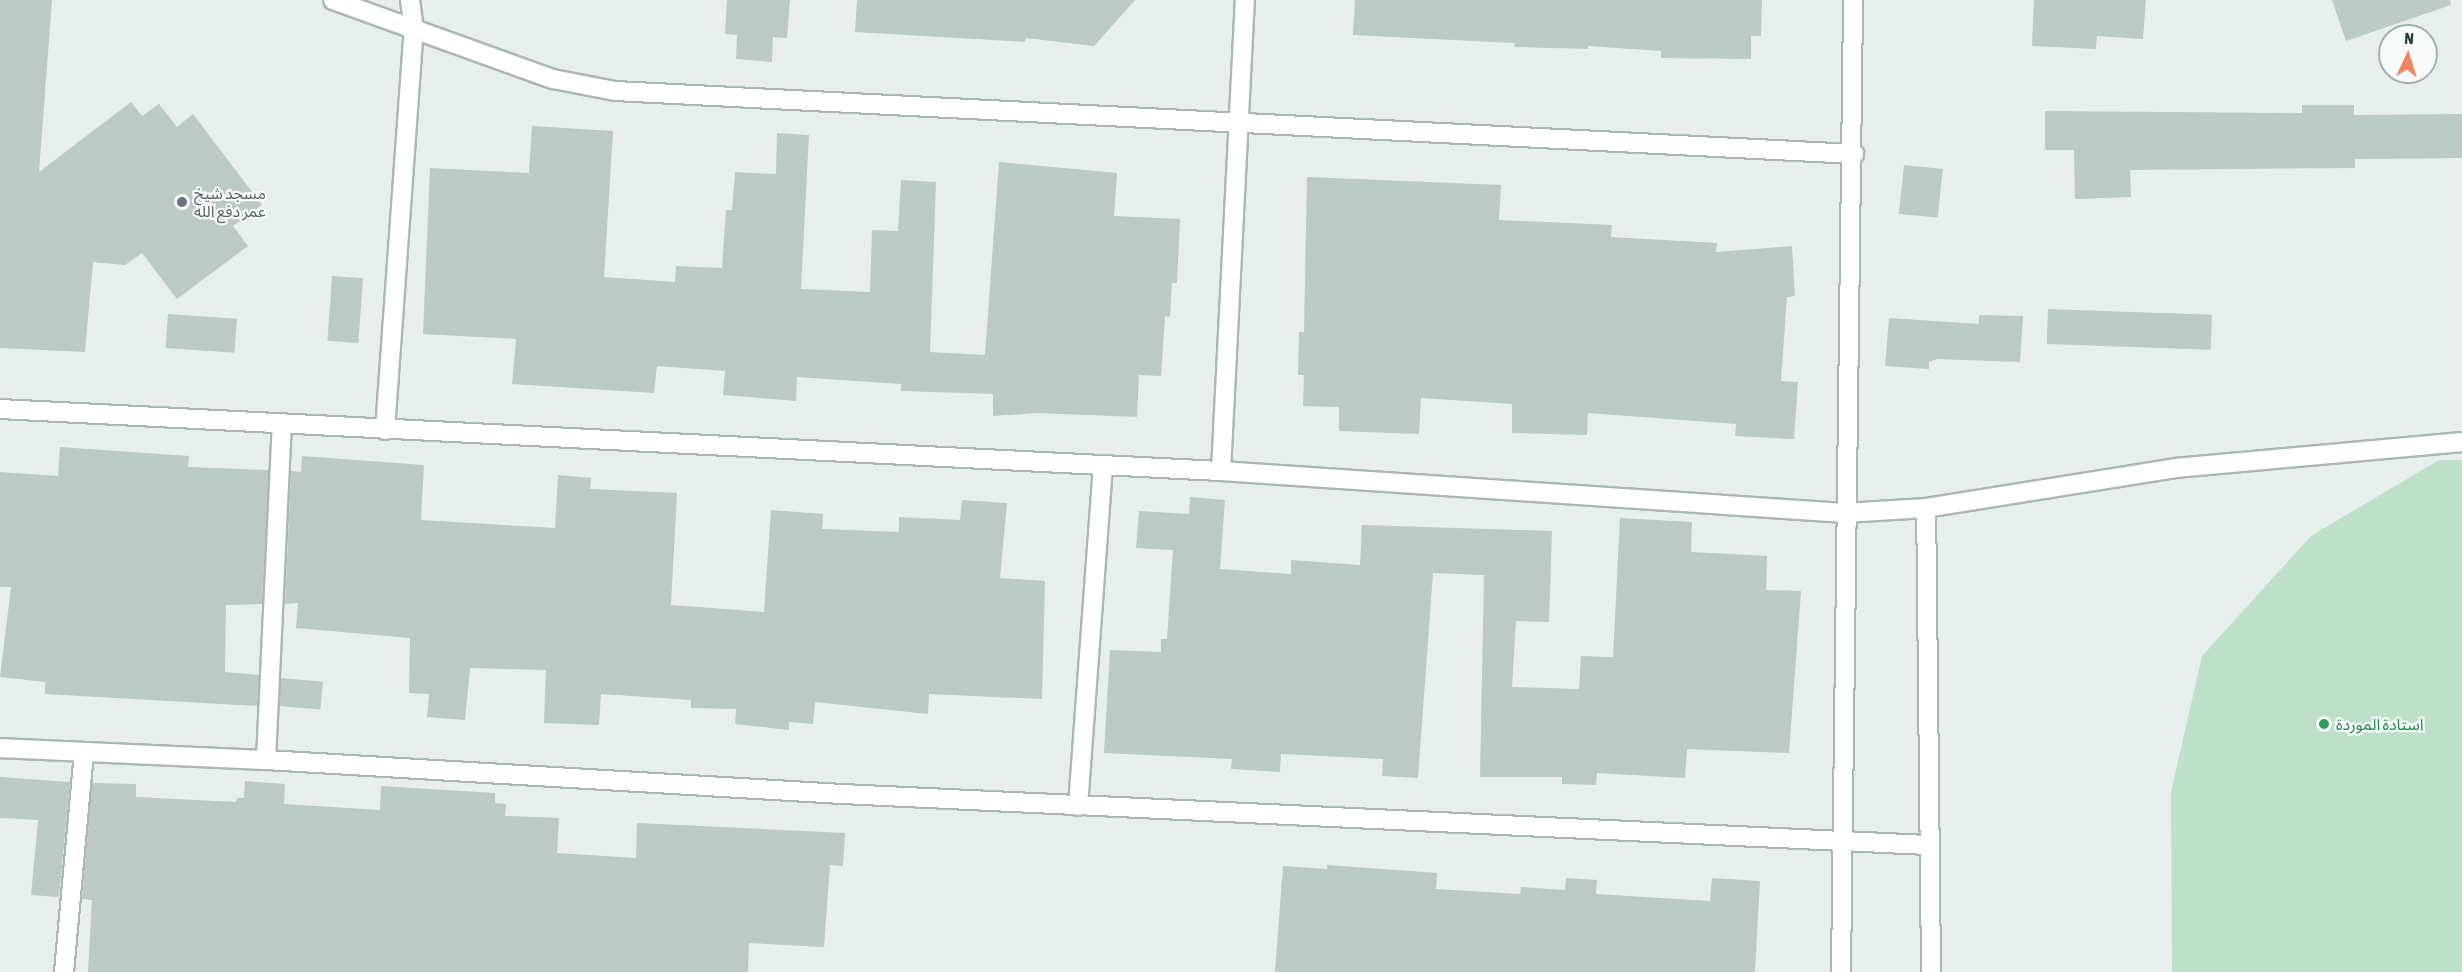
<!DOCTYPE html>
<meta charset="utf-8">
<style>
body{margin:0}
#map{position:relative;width:2462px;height:972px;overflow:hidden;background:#e6efeb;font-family:"Asap Condensed","Noto Sans Arabic",sans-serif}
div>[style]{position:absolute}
.green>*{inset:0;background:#bfe0c8}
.building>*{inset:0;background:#bbcac4;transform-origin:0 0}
.roads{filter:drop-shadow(2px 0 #a8b8b2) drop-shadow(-2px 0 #a8b8b2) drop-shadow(0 2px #a8b8b2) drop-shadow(0 -2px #a8b8b2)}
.minor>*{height:18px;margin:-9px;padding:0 9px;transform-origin:9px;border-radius:9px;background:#fff}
.dots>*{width:16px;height:16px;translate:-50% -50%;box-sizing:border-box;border:3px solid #f7fbf9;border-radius:50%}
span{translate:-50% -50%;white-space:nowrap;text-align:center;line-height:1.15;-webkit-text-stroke:4.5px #f7fbf9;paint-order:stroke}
.worship-label{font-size:16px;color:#5b616d}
.left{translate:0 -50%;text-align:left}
.leisure-label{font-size:16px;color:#27864d}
.north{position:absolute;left:2378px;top:24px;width:60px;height:60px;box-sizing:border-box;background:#f7fbf9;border:2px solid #a3b1ad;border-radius:50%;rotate:4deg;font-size:16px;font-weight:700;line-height:24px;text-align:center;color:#24423a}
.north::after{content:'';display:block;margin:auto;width:21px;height:27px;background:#f4845f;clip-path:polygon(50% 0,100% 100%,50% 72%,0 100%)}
</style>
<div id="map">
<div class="green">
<i style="clip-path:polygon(2439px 460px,2462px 460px,2462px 972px,2172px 972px,2171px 792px,2202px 656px,2311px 536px)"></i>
</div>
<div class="building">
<i style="clip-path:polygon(0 0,52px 0,39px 172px,131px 102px,142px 116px,159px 104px,177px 127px,193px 114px,262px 205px,233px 226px,248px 246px,177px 299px,142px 253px,125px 265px,93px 262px,85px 352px,0 348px)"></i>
<i style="clip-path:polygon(727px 0,790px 0,787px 38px,773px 37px,772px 62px,736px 59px,737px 35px,725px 34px)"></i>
<i style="clip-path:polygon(857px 0,1135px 0,1094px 46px,1026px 38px,1025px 42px,855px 32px)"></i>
<i style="clip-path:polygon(1355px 0,1762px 0,1761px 36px,1751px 36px,1751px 59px,1661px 58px,1661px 51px,1588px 46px,1588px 49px,1514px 47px,1515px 43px,1353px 35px)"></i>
<i style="clip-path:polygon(2034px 0,2146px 0,2143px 39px,2097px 36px,2096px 49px,2032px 46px)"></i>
<i style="clip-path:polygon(2332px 0,2450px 0,2451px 5px,2346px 41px)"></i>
<i style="clip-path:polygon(2302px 105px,2354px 105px,2354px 115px,2462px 114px,2462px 158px,2355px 159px,2355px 168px,2130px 170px,2131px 197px,2075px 199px,2074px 150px,2045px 150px,2045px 111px,2302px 113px)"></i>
<i style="clip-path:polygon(532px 126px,613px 131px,604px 277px,675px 282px,676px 266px,722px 268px,726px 210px,732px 210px,735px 172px,776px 174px,777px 133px,809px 135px,801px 289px,870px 292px,872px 230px,898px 231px,901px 180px,936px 182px,930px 352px,985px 355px,999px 162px,1117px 173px,1114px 216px,1180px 219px,1177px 283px,1172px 283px,1170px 317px,1165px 316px,1161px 376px,1139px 375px,1137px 417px,1038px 413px,993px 416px,993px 394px,901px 391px,901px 384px,797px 377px,796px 401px,723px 395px,725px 371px,657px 366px,654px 393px,512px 384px,516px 339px,423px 334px,430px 168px,529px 173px)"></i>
<i style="left:1904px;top:165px;width:39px;height:49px;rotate:6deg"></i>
<i style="clip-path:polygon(1307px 177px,1501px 185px,1499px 220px,1612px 225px,1611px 237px,1717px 243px,1716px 252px,1792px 246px,1795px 296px,1787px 297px,1781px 381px,1798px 382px,1794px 439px,1735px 436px,1736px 424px,1588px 413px,1587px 435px,1512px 433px,1512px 404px,1421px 398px,1419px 434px,1339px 431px,1339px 407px,1303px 406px,1304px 375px,1298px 375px,1299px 332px,1304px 332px)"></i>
<i style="left:332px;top:276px;width:31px;height:65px;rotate:4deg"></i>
<i style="left:2048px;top:309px;width:164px;height:35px;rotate:2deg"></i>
<i style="left:168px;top:314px;width:69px;height:34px;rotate:4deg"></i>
<i style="clip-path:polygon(1979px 315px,2023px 316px,2020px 362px,1937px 359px,1929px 362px,1929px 369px,1885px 366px,1889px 318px,1979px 324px)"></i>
<i style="clip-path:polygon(60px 447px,189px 456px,188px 467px,269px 470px,262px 604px,226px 605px,225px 672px,259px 675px,257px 706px,45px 694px,45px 682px,0 677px,11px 587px,0 587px,0 472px,58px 476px)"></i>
<i style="clip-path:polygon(302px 456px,424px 465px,421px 520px,555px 528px,558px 475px,591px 478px,590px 489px,677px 493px,671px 605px,764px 612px,771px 510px,823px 514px,822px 529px,899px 532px,899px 517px,960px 520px,962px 500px,1007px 503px,1000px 578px,1045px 581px,1042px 699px,929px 694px,928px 714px,815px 702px,813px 724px,789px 722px,789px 730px,735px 724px,736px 709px,691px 708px,691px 700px,601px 694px,599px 725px,544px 723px,546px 670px,470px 668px,465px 720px,427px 717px,429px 694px,409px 693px,410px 638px,296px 628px,298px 603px,285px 604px,291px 471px,301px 472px)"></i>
<i style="clip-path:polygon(1190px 497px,1225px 500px,1220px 569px,1291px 574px,1291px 560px,1360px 565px,1362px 525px,1552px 531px,1549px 622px,1516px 621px,1512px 687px,1579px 689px,1581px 656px,1613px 657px,1620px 518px,1692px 522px,1691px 552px,1767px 556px,1766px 590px,1801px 591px,1789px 753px,1687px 749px,1685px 778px,1597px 773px,1596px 785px,1562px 784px,1562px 777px,1480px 777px,1484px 575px,1433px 573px,1418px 778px,1382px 776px,1383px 759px,1281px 754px,1280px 772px,1231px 769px,1232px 759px,1104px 753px,1110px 650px,1161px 652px,1161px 639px,1167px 639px,1173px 550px,1136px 548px,1139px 511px,1189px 514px)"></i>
<i style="left:281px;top:678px;width:42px;height:28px;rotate:5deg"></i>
<i style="clip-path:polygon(0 777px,70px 782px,59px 897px,31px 895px,38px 820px,0 818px)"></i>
<i style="clip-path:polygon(245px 781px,285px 784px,284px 804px,380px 810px,381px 786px,495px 793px,495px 803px,506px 804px,505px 816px,559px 818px,557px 853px,636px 858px,637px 823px,845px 833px,843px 866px,830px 865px,824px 947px,749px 943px,748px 972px,88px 972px,92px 900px,82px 899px,92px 783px,136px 784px,136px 797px,236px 802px,237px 798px,244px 798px)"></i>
<i style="clip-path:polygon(1327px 865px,1437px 873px,1436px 889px,1520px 894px,1521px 887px,1565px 890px,1566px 878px,1597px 880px,1596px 894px,1710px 901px,1712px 878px,1760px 881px,1755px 972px,1275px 972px,1283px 866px,1327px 869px)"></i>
</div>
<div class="roads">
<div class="minor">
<i style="left:333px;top:0;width:234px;rotate:19.8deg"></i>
<i style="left:553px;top:79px;width:63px;rotate:11deg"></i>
<i style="left:615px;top:91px;width:1241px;rotate:2.91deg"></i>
<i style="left:0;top:409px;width:1223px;rotate:2.91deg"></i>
<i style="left:1221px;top:471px;width:625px;rotate:3.85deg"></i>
<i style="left:1845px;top:513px;width:81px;rotate:-3.5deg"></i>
<i style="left:385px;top:430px;width:402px;rotate:-85.9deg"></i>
<i style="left:414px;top:29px;width:29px;rotate:-98deg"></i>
<i style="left:1221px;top:471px;width:472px;rotate:-87.1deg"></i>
<i style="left:0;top:748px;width:266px;rotate:2.6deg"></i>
<i style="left:266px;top:760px;width:577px;rotate:3.38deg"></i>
<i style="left:842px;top:794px;width:1088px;rotate:2.69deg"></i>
<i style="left:266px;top:760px;width:334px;rotate:-87.3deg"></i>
<i style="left:1078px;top:806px;width:341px;rotate:-85.8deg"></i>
<i style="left:64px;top:972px;width:221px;rotate:-84.8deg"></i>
<i style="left:1841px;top:972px;width:972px;rotate:-89.29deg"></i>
<i style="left:1931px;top:972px;width:464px;rotate:-90.6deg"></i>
<i style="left:1926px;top:508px;width:253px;rotate:-9.1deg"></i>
<i style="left:2176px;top:468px;width:287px;rotate:-5.2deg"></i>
</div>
</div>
<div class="dots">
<i style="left:182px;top:202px;background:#6b7280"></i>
<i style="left:2324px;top:724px;background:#2e9e5b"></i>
</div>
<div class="worship-label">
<span class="left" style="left:194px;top:202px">مسجد شيخ<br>عمر دفع الله</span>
</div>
<div class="leisure-label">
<span class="left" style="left:2336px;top:724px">استادة الموردة</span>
</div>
<div class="north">N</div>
</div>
